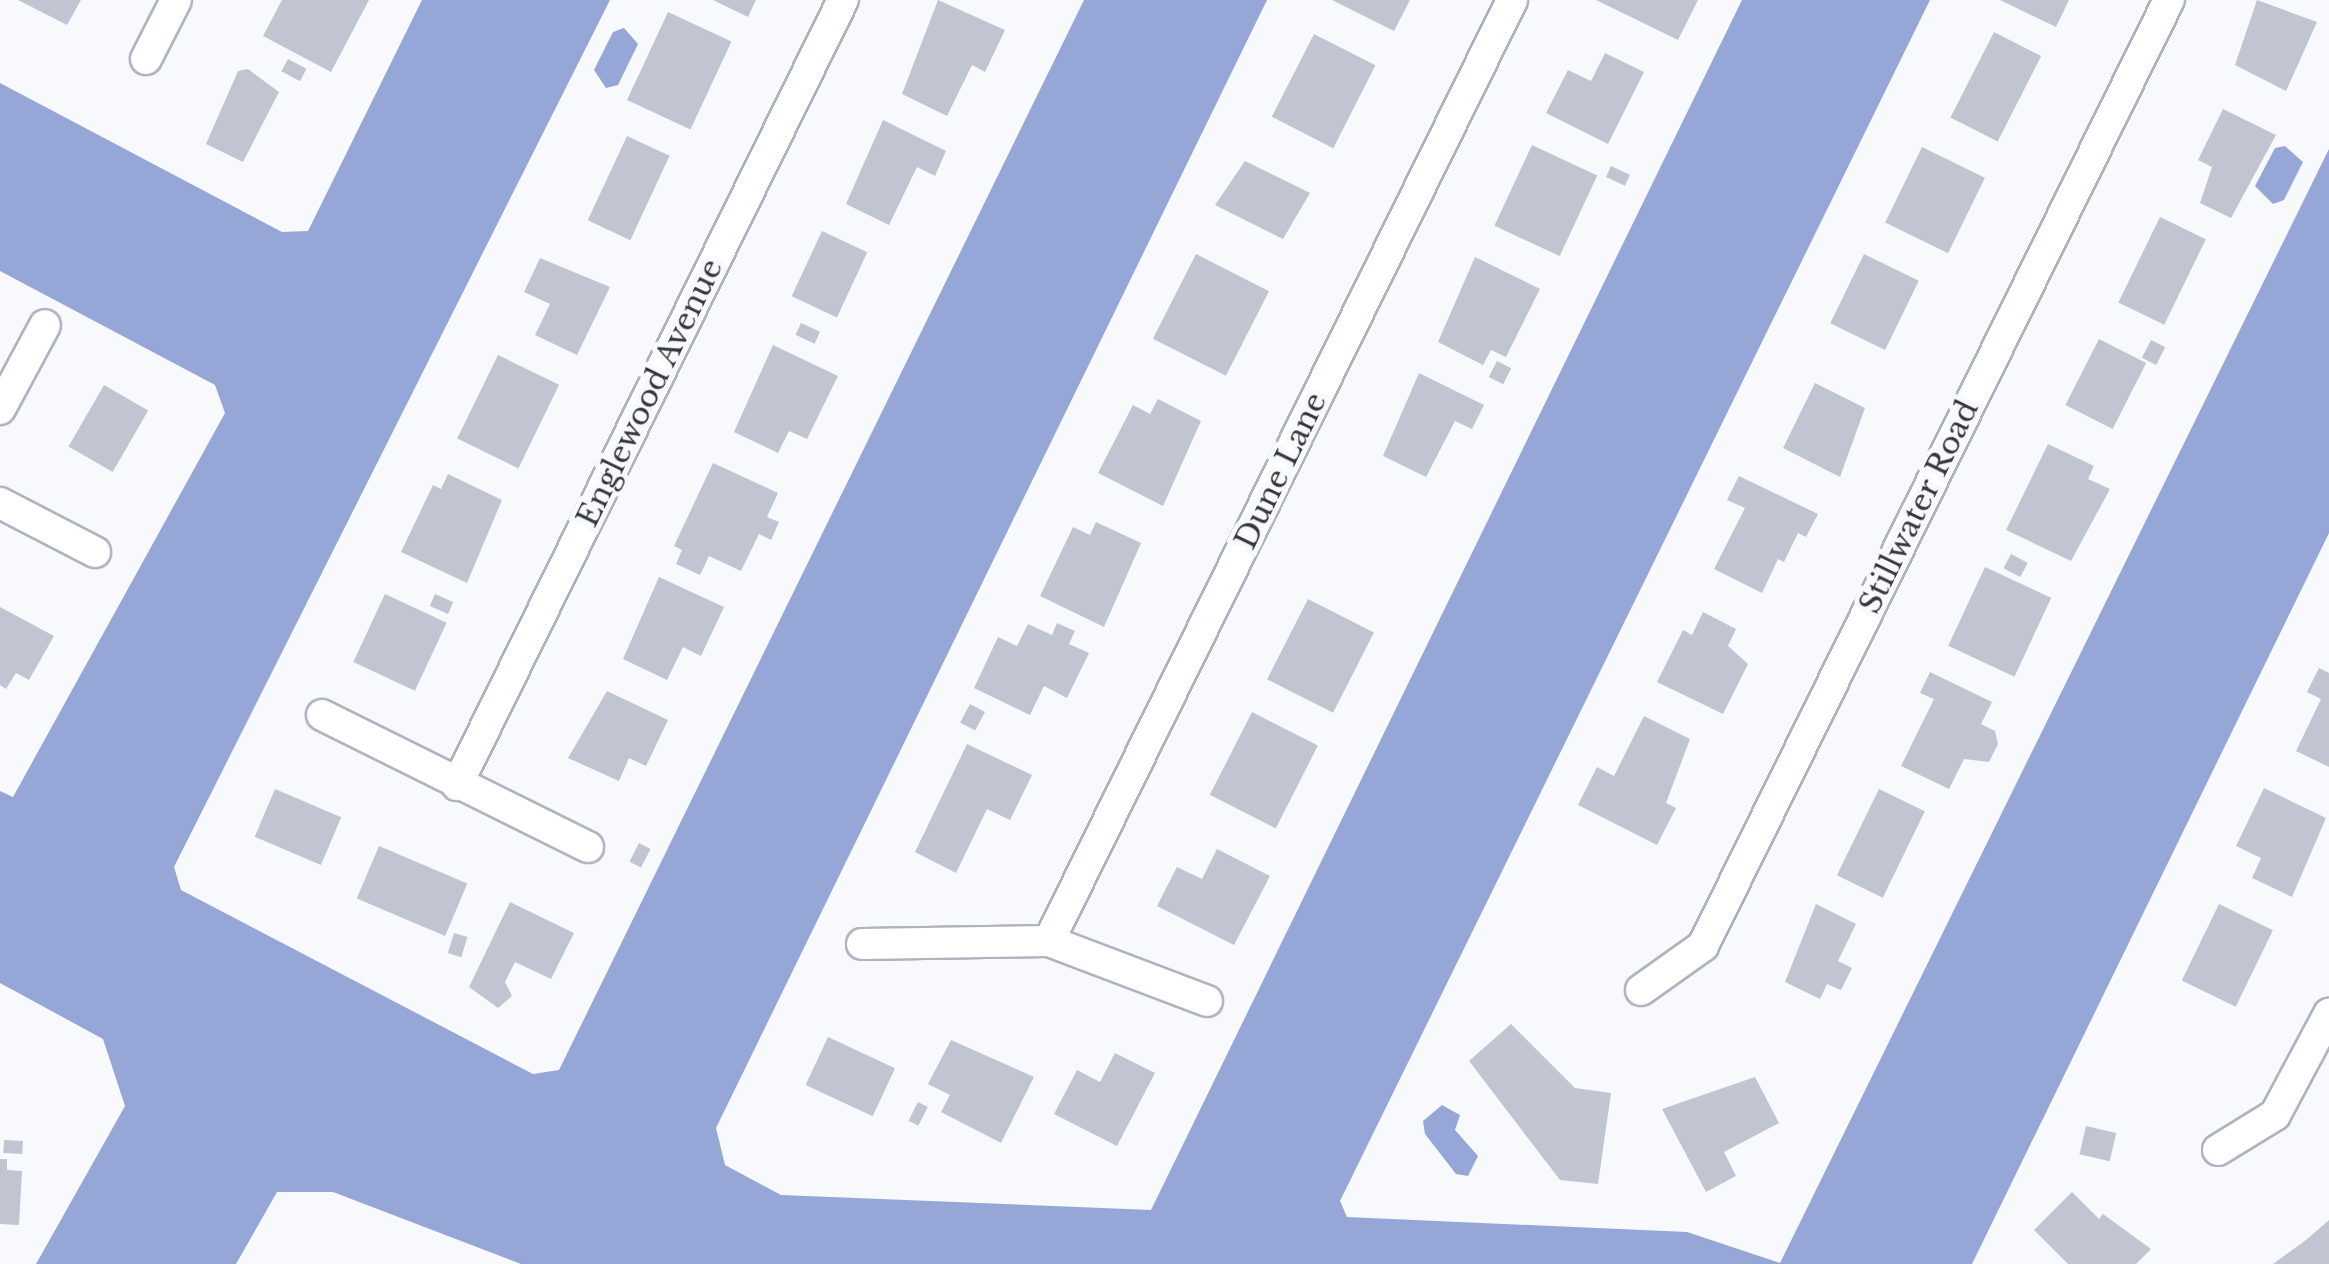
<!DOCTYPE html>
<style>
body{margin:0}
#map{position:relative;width:2329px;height:1264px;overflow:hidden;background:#f7f9fd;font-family:"Libre Baskerville",serif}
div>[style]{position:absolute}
.water>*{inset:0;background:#96a6d6}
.building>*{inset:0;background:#c1c5d1;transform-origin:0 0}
.roads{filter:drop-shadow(2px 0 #afb3be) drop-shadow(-2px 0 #afb3be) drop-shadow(0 2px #afb3be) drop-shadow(0 -2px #afb3be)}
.minor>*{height:30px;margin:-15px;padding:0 15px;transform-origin:15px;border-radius:15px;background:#fff}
span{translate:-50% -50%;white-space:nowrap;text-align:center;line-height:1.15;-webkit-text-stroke:10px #f7f9fd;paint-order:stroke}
.street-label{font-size:30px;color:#35373b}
</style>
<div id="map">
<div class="water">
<i style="clip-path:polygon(422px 0,610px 0,174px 867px,181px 890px,533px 1074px,559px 1070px,1084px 0,1267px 0,716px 1128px,725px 1165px,781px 1195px,1151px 1210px,1742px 0,1930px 0,1340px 1201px,1347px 1217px,1687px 1232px,1780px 1263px,2329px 149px,2329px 533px,1972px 1264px,521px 1264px,333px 1192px,277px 1192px,236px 1264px,36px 1264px,125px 1106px,103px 1039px,0 983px,0 791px,13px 797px,225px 413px,215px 385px,0 271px,0 83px,282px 232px,308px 231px)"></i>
<i style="clip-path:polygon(624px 28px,638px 44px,618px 85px,606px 88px,594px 70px,613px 32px)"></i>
<i style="clip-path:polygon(2285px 146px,2303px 162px,2284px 200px,2273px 204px,2255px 186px,2275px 148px)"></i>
<i style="clip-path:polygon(1442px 1105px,1460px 1115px,1455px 1130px,1478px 1156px,1468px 1176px,1456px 1174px,1425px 1134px,1423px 1121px)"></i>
</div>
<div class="building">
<i style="clip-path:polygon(18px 0,81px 0,67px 25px)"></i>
<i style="clip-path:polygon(282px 0,369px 0,331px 72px,263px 36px)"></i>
<i style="clip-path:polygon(713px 0,756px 0,748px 17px)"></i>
<i style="clip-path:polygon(938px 0,1005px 30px,985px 72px,972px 65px,947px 116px,902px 94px)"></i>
<i style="clip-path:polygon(1332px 0,1410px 0,1394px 31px)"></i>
<i style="clip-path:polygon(1596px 0,1698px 0,1678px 40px)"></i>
<i style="clip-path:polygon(2000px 0,2069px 0,2056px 27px)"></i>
<i style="clip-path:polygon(2257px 0,2317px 22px,2286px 91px,2235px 65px)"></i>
<i style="left:668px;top:12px;width:70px;height:97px;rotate:25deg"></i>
<i style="left:1994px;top:32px;width:53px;height:96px;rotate:27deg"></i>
<i style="left:1314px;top:34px;width:69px;height:93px;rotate:27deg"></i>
<i style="clip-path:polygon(1605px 53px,1644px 72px,1608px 144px,1546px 113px,1568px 70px,1591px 81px)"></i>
<i style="left:288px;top:59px;width:21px;height:14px;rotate:28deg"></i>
<i style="clip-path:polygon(248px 69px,279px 92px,243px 162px,206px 144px,238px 71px)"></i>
<i style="clip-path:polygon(2223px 109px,2276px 135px,2231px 218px,2200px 203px,2212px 167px,2198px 160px)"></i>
<i style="clip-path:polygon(883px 120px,946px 151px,935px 176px,917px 167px,889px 225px,846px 204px)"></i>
<i style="left:627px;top:136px;width:47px;height:93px;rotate:25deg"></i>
<i style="left:1532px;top:145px;width:72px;height:89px;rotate:25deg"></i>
<i style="left:1922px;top:147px;width:70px;height:84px;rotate:26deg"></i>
<i style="clip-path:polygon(1245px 161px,1310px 193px,1283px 239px,1215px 205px)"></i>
<i style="left:1611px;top:166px;width:21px;height:12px;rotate:25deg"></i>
<i style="left:2160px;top:217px;width:51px;height:95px;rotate:26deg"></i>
<i style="left:822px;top:231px;width:50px;height:72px;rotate:25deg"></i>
<i style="left:1196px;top:254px;width:82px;height:95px;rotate:27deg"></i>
<i style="left:1864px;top:254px;width:61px;height:77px;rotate:26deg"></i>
<i style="clip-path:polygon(1475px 257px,1540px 289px,1506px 357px,1491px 350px,1483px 365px,1438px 342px)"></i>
<i style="clip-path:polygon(540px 258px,610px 287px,577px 355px,535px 335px,550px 304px,524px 292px)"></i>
<i style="left:801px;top:323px;width:21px;height:13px;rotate:25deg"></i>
<i style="left:2099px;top:339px;width:53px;height:74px;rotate:27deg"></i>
<i style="left:2151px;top:340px;width:16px;height:20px;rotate:27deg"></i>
<i style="clip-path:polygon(773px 345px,838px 376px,807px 439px,789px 431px,778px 453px,734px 432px)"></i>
<i style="left:498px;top:355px;width:68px;height:93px;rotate:26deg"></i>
<i style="left:1497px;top:361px;width:16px;height:18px;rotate:27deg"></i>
<i style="clip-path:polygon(1419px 373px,1484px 405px,1472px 429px,1455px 421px,1426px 477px,1383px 456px)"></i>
<i style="clip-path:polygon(1815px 383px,1865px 408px,1840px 477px,1783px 448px)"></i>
<i style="left:104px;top:385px;width:51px;height:71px;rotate:30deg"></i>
<i style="clip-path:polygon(1158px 399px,1201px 421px,1163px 506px,1098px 473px,1133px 405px,1150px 414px)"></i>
<i style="clip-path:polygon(2048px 444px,2094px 466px,2088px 479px,2110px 489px,2071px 561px,2006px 530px)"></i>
<i style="clip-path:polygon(713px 463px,778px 493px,767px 517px,779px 522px,771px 540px,759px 534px,741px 571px,709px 556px,700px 575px,676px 564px,682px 550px,674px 546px)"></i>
<i style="clip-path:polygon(448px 474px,502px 500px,467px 583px,401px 552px,433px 485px,441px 489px)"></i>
<i style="clip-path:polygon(1739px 476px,1818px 514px,1806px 537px,1798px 533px,1784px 562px,1778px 559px,1762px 593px,1714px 569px,1745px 508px,1727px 500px)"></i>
<i style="clip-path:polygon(1096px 522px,1141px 543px,1104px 627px,1040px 596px,1073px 527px,1090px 535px)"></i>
<i style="left:2011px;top:554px;width:19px;height:16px;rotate:28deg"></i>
<i style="left:1985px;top:567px;width:73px;height:87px;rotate:25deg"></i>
<i style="clip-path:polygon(659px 577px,724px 607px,701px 656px,683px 647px,667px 680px,623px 659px)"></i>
<i style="left:385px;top:594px;width:68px;height:75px;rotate:25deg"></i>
<i style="left:435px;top:594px;width:20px;height:13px;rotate:24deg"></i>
<i style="left:1308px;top:599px;width:74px;height:90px;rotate:27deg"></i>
<i style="clip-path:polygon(0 607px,54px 636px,29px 680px,16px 673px,6px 689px,0 685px)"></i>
<i style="clip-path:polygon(1703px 612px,1736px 629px,1728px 646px,1748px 664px,1723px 714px,1657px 682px,1683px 630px,1692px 635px)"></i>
<i style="clip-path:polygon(1057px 623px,1075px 631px,1069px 644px,1089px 653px,1067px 698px,1044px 686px,1030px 715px,974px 688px,998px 637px,1017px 646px,1028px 624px,1052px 635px)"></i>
<i style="clip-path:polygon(2319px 668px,2329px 673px,2329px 767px,2296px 751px,2321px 699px,2307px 692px)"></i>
<i style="clip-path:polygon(1930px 672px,1992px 702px,1981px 724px,1995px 731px,1998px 744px,1989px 762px,1964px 759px,1949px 789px,1901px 766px,1934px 699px,1920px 693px)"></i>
<i style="clip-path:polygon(607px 691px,668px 720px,646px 766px,629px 758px,619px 781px,568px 758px)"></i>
<i style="left:970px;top:704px;width:17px;height:21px;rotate:28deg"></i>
<i style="left:1252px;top:712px;width:74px;height:93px;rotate:27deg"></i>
<i style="clip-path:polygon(1644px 716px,1690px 739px,1666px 803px,1676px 808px,1657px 845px,1578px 805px,1597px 767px,1614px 776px)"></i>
<i style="clip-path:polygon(967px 744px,1032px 775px,1010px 820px,987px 809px,956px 873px,915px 852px)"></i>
<i style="clip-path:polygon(2264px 788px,2326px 818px,2292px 897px,2252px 878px,2261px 858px,2236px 846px)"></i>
<i style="left:275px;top:789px;width:72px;height:52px;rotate:23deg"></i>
<i style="left:1879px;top:789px;width:51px;height:96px;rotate:26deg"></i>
<i style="left:639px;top:843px;width:13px;height:21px;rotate:27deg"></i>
<i style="left:379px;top:846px;width:96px;height:57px;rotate:23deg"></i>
<i style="clip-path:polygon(1217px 849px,1270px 876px,1234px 945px,1157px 906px,1177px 867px,1202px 879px)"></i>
<i style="clip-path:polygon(510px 902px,574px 933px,551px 979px,515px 962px,505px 982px,512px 996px,498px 1008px,469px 987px)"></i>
<i style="clip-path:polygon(1816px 904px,1856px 924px,1838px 961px,1852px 968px,1841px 990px,1827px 984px,1820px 999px,1785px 982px)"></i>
<i style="left:2219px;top:904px;width:60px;height:85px;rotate:26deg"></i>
<i style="left:454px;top:933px;width:14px;height:21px;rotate:17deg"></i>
<i style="clip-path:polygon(1511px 1024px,1575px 1088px,1611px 1093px,1598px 1184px,1560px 1180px,1469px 1061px)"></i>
<i style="left:828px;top:1037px;width:74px;height:53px;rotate:25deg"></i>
<i style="clip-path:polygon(951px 1040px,1034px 1077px,1001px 1143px,941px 1112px,950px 1095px,928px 1084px)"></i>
<i style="clip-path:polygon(1115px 1053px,1155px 1073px,1117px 1146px,1054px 1114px,1077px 1070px,1100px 1082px)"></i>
<i style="clip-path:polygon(1755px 1077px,1779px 1123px,1724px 1152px,1736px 1176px,1706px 1192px,1662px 1109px)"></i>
<i style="left:918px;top:1102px;width:11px;height:21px;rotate:27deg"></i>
<i style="left:2086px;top:1126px;width:31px;height:29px;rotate:13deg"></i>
<i style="left:4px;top:1140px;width:19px;height:13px;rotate:3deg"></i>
<i style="clip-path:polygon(0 1159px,7px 1159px,7px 1170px,22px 1171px,19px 1225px,0 1224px)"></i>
<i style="clip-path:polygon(2072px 1192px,2099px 1219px,2103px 1214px,2151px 1249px,2136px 1264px,2068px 1264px,2034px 1230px)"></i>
<i style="clip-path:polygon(2329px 1220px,2329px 1264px,2273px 1264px,2306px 1240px)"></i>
</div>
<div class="roads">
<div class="minor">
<i style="left:146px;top:59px;width:66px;rotate:-63deg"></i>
<i style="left:0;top:409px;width:95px;rotate:-61.8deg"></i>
<i style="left:0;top:503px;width:107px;rotate:27.3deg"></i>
<i style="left:322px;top:715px;width:297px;rotate:26.4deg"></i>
<i style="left:457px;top:785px;width:875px;rotate:-63.82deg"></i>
<i style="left:1049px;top:941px;width:1049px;rotate:-63.8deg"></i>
<i style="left:862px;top:944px;width:187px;rotate:-0.9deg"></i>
<i style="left:1049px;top:941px;width:169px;rotate:20.8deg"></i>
<i style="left:1641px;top:990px;width:76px;rotate:-35.4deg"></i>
<i style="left:1703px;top:946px;width:1055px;rotate:-63.78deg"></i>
<i style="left:2218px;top:1150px;width:67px;rotate:-31.6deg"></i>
<i style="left:2275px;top:1115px;width:115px;rotate:-61.9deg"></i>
</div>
</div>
<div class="street-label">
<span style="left:650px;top:393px;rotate:-64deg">Englewood Avenue</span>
<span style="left:1281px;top:471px;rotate:-64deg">Dune Lane</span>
<span style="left:1919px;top:507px;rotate:-64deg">Stillwater Road</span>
</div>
</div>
